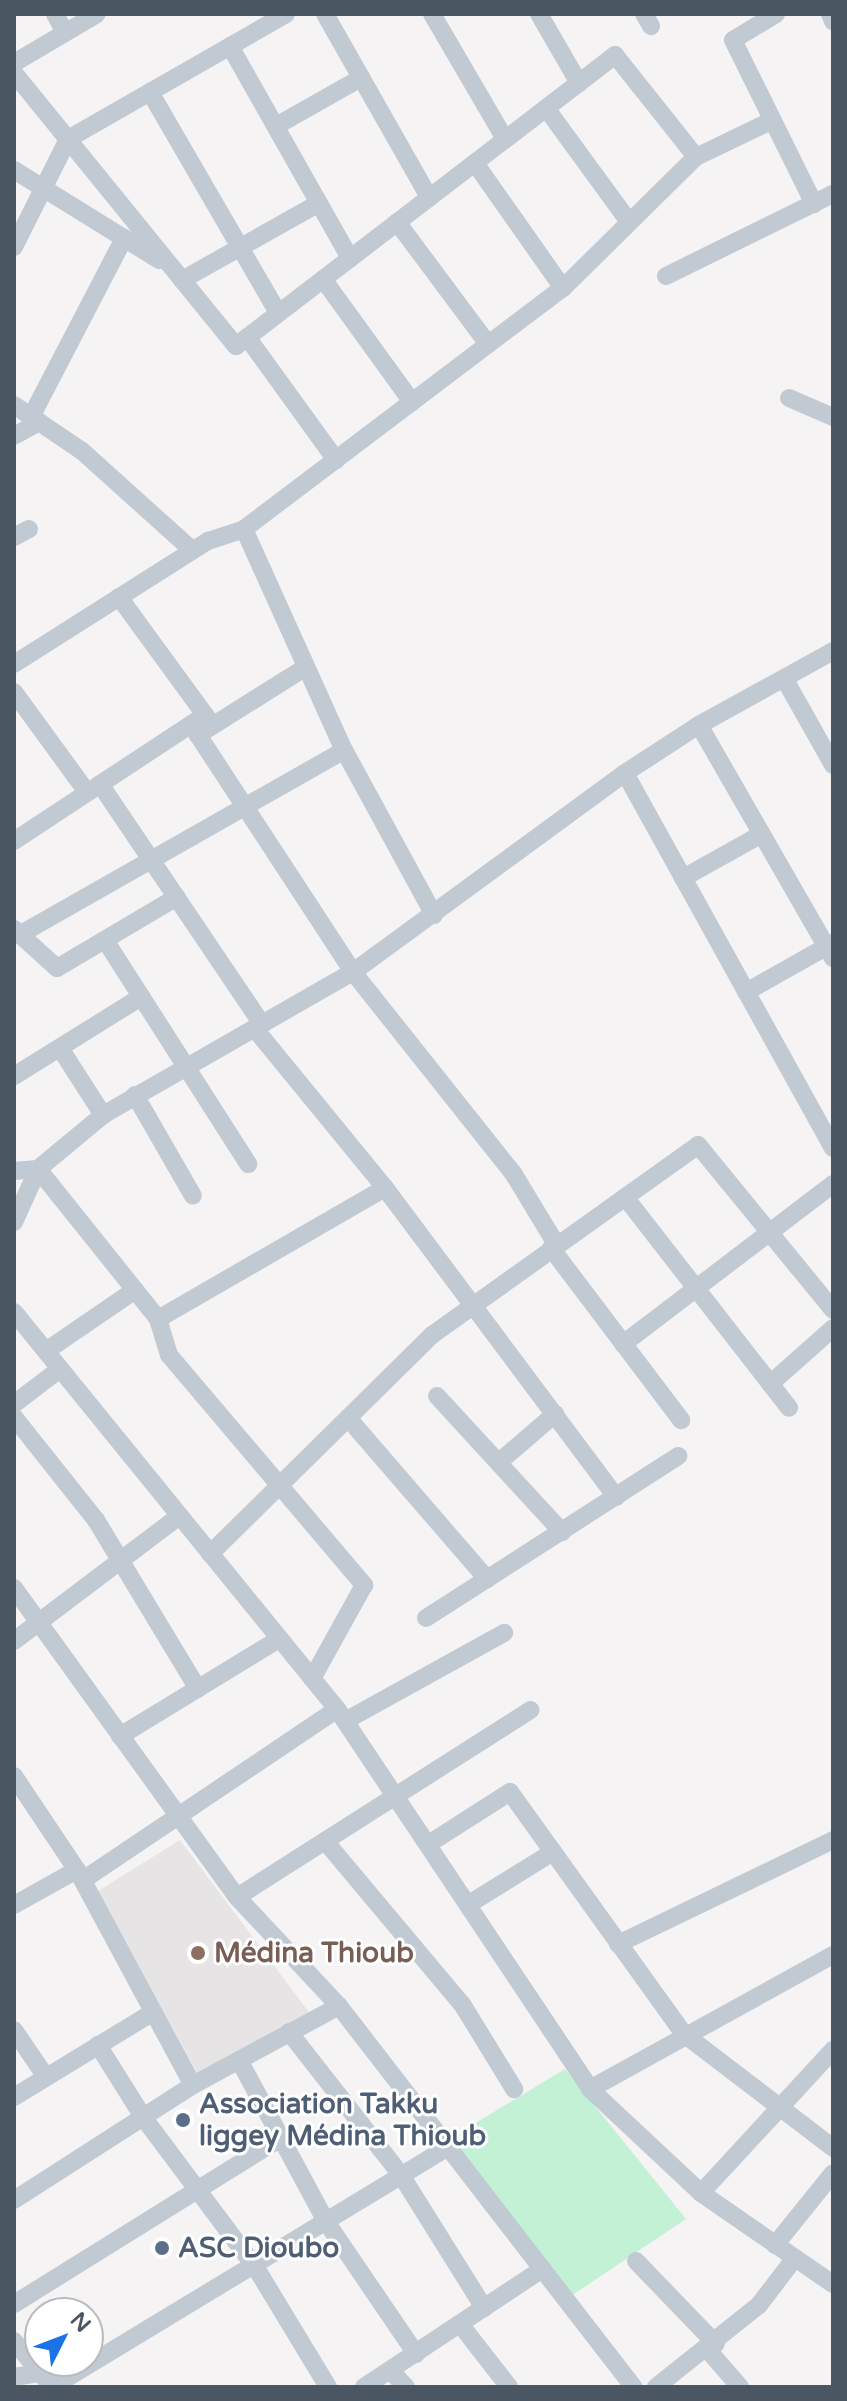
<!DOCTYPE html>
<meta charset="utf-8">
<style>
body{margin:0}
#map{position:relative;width:847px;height:2401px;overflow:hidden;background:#f5f3f3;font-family:"Varela Round",sans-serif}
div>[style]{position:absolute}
.education>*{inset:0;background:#e6e4e5}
.green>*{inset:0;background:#c3f1d5}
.minor>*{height:18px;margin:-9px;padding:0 9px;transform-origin:9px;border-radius:9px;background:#c1cad2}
.dots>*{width:22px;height:22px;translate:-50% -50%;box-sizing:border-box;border:4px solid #fff;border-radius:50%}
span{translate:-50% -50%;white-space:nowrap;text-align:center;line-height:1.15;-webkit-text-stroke:6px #fff;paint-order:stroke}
.education-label{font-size:28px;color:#785e54;font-weight:700}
.left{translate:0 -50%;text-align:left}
.service-label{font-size:28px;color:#4e5e75;font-weight:700}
.frame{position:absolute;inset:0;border:16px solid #4a5661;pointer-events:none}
.north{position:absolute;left:24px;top:2297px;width:80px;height:80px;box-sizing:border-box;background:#fff;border:2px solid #b7bbc0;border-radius:50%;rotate:48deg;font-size:22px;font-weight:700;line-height:32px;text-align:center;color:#4a5661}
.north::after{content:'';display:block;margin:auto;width:28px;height:36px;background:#1a73e8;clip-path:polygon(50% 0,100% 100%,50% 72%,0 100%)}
</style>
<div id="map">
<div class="education">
<i style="clip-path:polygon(180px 1840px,311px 2015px,199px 2076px,98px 1891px)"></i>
</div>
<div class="green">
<i style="clip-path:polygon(565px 2069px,686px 2219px,571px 2296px,449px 2139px)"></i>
</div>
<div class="minor">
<i style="left:55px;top:14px;width:21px;rotate:62deg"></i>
<i style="left:325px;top:14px;width:210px;rotate:60.4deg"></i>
<i style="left:432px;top:14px;width:145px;rotate:59.7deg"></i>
<i style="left:539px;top:14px;width:80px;rotate:59.9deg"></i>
<i style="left:644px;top:14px;width:14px;rotate:60deg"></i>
<i style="left:776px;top:14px;width:50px;rotate:148.8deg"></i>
<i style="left:733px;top:40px;width:183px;rotate:63.7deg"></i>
<i style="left:830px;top:14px;width:8px;rotate:67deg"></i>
<i style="left:230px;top:46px;width:244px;rotate:60.5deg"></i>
<i style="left:14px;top:63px;width:96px;rotate:-30.6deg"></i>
<i style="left:14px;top:73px;width:352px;rotate:50.9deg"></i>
<i style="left:236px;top:346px;width:478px;rotate:-37.5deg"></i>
<i style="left:615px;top:55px;width:130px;rotate:51.5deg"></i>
<i style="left:150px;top:92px;width:255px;rotate:59.9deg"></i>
<i style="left:546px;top:108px;width:141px;rotate:53.9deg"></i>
<i style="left:276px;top:126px;width:98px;rotate:-29.5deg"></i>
<i style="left:475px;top:163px;width:153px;rotate:54.9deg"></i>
<i style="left:14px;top:170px;width:171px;rotate:31.8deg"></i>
<i style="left:397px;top:222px;width:152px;rotate:53.3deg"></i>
<i style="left:14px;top:247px;width:121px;rotate:-63.4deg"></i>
<i style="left:68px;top:139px;width:251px;rotate:-29.8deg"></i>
<i style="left:666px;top:276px;width:186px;rotate:-26.2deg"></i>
<i style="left:323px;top:279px;width:152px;rotate:54.1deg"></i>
<i style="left:182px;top:280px;width:157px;rotate:-29.3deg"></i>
<i style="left:247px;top:337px;width:152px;rotate:54.1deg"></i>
<i style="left:789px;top:398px;width:48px;rotate:23.4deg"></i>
<i style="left:14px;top:405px;width:82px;rotate:34.1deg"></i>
<i style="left:82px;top:451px;width:148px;rotate:42deg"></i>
<i style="left:31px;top:417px;width:202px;rotate:-62.5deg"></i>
<i style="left:14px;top:436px;width:29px;rotate:-29deg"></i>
<i style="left:244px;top:529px;width:243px;rotate:65.7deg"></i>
<i style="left:344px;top:750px;width:188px;rotate:61.4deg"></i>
<i style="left:14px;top:537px;width:17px;rotate:-28deg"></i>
<i style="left:119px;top:597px;width:156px;rotate:53.9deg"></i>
<i style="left:14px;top:664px;width:230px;rotate:-32.4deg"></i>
<i style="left:208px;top:541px;width:38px;rotate:-18deg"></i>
<i style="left:244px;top:529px;width:400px;rotate:-37.1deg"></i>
<i style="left:563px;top:288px;width:187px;rotate:-44.6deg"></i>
<i style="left:696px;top:157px;width:85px;rotate:-25.7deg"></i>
<i style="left:306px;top:667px;width:128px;rotate:147.8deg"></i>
<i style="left:198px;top:735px;width:283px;rotate:56.8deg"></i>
<i style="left:353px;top:972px;width:257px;rotate:51.5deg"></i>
<i style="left:513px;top:1173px;width:83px;rotate:58.8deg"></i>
<i style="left:784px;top:678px;width:100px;rotate:60.6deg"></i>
<i style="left:14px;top:692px;width:124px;rotate:53.9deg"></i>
<i style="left:699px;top:725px;width:269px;rotate:60.1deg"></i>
<i style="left:625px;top:773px;width:429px;rotate:61deg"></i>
<i style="left:100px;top:784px;width:290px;rotate:56deg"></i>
<i style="left:14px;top:841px;width:229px;rotate:-33.4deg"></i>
<i style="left:683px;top:878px;width:90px;rotate:-29.1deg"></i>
<i style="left:14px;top:929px;width:58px;rotate:42.2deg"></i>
<i style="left:57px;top:968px;width:139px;rotate:-30.6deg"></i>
<i style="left:19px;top:935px;width:374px;rotate:-29.6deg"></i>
<i style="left:105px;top:940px;width:266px;rotate:57.4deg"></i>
<i style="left:746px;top:992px;width:100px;rotate:-29.4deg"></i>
<i style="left:255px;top:1029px;width:205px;rotate:50.7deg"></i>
<i style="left:385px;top:1188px;width:386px;rotate:53.2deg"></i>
<i style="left:60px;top:1048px;width:80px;rotate:57.3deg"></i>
<i style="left:14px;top:1076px;width:150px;rotate:-31.9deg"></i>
<i style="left:135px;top:1095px;width:116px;rotate:60.1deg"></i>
<i style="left:38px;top:1169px;width:192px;rotate:51.3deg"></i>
<i style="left:158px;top:1319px;width:38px;rotate:73deg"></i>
<i style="left:169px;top:1355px;width:302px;rotate:49.7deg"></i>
<i style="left:364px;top:1585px;width:107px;rotate:119deg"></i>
<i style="left:14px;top:1171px;width:24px;rotate:-5deg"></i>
<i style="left:625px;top:1197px;width:267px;rotate:52.1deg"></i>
<i style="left:14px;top:1222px;width:58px;rotate:-65.6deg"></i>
<i style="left:38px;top:1169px;width:85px;rotate:-39.7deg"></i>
<i style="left:103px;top:1115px;width:288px;rotate:-29.8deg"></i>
<i style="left:353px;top:972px;width:337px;rotate:-36.2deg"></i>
<i style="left:625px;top:773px;width:88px;rotate:-33deg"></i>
<i style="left:699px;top:725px;width:153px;rotate:-28.9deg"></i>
<i style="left:551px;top:1248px;width:216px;rotate:52.9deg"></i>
<i style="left:14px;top:1312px;width:512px;rotate:50.87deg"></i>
<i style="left:337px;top:1709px;width:457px;rotate:56.3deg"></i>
<i style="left:590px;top:2089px;width:152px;rotate:43.1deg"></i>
<i style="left:701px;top:2193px;width:160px;rotate:34.6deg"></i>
<i style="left:158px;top:1319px;width:262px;rotate:-30deg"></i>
<i style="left:623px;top:1344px;width:264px;rotate:-37.3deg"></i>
<i style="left:46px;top:1351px;width:108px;rotate:-34.4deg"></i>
<i style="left:770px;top:1384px;width:84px;rotate:-41.6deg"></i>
<i style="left:437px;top:1396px;width:185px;rotate:47.4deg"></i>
<i style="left:14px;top:1404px;width:58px;rotate:-37.3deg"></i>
<i style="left:14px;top:1417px;width:132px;rotate:51.5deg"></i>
<i style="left:96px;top:1520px;width:197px;rotate:58.9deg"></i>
<i style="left:348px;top:1418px;width:213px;rotate:49.2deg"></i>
<i style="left:499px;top:1462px;width:74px;rotate:-40.6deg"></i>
<i style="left:210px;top:1554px;width:312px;rotate:-44.6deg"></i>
<i style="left:432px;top:1335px;width:327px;rotate:-35.5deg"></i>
<i style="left:698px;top:1145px;width:213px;rotate:50.7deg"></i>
<i style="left:14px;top:1588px;width:381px;rotate:54.2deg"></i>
<i style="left:237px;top:1897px;width:149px;rotate:46.9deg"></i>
<i style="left:339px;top:2006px;width:481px;rotate:52.3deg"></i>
<i style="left:426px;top:1618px;width:300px;rotate:-32.7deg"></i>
<i style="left:14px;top:1641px;width:207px;rotate:-37.1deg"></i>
<i style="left:345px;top:1721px;width:182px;rotate:-29deg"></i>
<i style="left:120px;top:1736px;width:186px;rotate:-31.4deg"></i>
<i style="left:14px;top:1776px;width:113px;rotate:56.2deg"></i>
<i style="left:77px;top:1870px;width:244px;rotate:61.7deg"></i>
<i style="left:325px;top:1841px;width:213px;rotate:50deg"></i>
<i style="left:462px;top:2004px;width:100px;rotate:58.5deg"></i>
<i style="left:430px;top:1843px;width:95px;rotate:-32.5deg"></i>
<i style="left:510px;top:1792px;width:298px;rotate:54.3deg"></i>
<i style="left:684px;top:2034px;width:188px;rotate:37.4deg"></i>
<i style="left:83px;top:1880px;width:306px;rotate:-33.9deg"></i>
<i style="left:237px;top:1897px;width:348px;rotate:-32.5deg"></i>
<i style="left:469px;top:1904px;width:99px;rotate:-31.8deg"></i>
<i style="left:14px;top:1905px;width:72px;rotate:-29.1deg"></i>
<i style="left:618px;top:1944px;width:239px;rotate:-25.8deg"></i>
<i style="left:14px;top:2030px;width:57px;rotate:55.8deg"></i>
<i style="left:289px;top:2032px;width:182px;rotate:51.9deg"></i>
<i style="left:401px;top:2175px;width:157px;rotate:58deg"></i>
<i style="left:98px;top:2045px;width:85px;rotate:58deg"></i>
<i style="left:143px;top:2117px;width:189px;rotate:53.2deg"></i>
<i style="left:256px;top:2268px;width:139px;rotate:58.8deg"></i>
<i style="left:239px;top:2060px;width:182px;rotate:61.7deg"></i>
<i style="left:325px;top:2220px;width:162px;rotate:55.8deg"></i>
<i style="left:590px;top:2089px;width:277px;rotate:-28.9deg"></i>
<i style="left:14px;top:2097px;width:163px;rotate:-31.4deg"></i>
<i style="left:701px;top:2193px;width:195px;rotate:-47.3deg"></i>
<i style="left:14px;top:2200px;width:213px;rotate:-32.7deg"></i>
<i style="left:193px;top:2085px;width:166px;rotate:-28.4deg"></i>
<i style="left:775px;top:2245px;width:92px;rotate:-51.1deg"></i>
<i style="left:636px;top:2261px;width:115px;rotate:46.1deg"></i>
<i style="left:14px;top:2304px;width:314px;rotate:-31.9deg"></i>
<i style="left:460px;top:2324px;width:80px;rotate:52.1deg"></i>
<i style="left:14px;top:2341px;width:60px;rotate:50.4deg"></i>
<i style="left:708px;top:2350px;width:49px;rotate:49.1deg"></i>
<i style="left:391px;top:2371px;width:22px;rotate:47deg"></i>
<i style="left:14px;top:2377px;width:26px;rotate:-9deg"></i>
<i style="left:52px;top:2387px;width:463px;rotate:-31.2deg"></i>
<i style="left:364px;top:2387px;width:214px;rotate:-33.5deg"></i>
<i style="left:656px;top:2387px;width:132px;rotate:-38.5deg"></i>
<i style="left:759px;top:2305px;width:58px;rotate:-52.7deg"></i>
</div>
<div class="dots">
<i style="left:198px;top:1953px;background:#8d6e63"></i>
<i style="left:183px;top:2120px;background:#5c6f8a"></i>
<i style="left:162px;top:2248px;background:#5c6f8a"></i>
</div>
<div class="education-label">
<span class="left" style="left:214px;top:1953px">Médina Thioub</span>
</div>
<div class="service-label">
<span class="left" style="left:199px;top:2120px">Association Takku<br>liggey Médina Thioub</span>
<span class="left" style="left:178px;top:2248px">ASC Dioubo</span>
</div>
<div class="frame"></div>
<div class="north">N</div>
</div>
